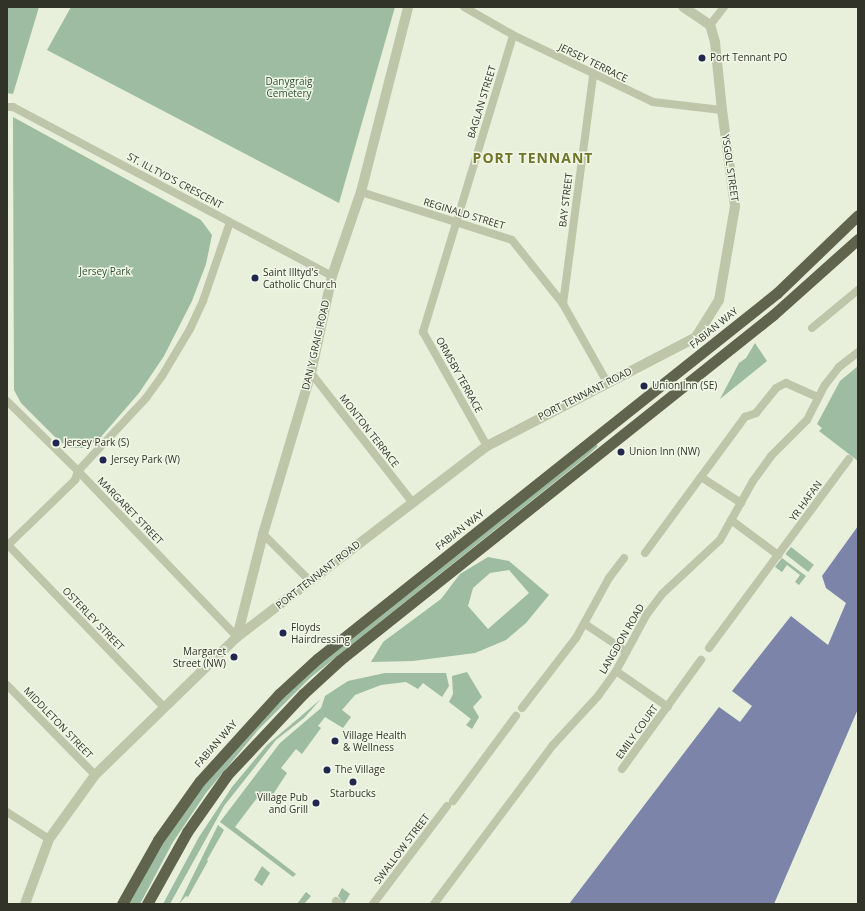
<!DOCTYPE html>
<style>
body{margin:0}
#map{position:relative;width:865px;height:911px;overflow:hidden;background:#e8efdb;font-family:"Open Sans",sans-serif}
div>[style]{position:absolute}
.green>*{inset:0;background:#9dbca2;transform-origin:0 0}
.water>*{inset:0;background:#7d84a9}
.minor>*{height:8px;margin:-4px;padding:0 4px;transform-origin:4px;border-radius:4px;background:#bec5a9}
.tertiary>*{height:10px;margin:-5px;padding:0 5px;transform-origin:5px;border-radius:5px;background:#bec5a9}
.trunk>*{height:11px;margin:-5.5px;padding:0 5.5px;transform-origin:5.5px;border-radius:5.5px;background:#60644d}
.dots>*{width:11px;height:11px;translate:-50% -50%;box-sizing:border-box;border:2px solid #f1f7e7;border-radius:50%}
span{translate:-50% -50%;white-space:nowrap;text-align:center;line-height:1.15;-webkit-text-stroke:3px #f1f7e7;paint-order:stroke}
.poi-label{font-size:10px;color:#323328}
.left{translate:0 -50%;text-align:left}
.right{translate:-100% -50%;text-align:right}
.street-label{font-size:10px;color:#323328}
.park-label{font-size:10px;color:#2e4f34}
.district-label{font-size:14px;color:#707529;font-weight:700;letter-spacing:1px}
.frame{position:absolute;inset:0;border:8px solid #323328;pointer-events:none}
</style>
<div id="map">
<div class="green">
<i style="clip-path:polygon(7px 7px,39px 7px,13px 94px,7px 93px)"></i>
<i style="clip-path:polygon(71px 7px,395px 7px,339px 203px,47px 50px)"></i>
<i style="clip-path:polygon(13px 117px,201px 220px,212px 235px,206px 264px,192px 301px,164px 356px,139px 393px,100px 438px,83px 448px,71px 448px,59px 441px,21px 403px,14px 390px)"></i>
<i style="clip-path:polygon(755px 343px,767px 361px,720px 399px,739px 363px,746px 358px)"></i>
<i style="clip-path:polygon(858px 366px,858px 461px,819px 431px,822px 428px,817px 424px,840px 381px)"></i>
<i style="clip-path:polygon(596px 444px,598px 446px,586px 457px,310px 678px,258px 730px,206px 793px,173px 842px,140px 904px,127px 904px,181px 814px,253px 726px,307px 674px)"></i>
<i style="left:791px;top:547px;width:29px;height:9px;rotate:38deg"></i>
<i style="clip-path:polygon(evenodd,488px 557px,509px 561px,549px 595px,526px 623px,506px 640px,475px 653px,413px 661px,371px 662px,383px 642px,441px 599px,460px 574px,488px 557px,509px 570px,529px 593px,488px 629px,468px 606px,473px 588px,490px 573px,509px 570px)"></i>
<i style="clip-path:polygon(782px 558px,806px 576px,799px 585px,795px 582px,800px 575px,787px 565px,782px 572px,775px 567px)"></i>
<i style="clip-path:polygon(467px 672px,482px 697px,473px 707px,479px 717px,472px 729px,466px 725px,471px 719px,449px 702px,453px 694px,452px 676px)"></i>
<i style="clip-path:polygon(385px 673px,446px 673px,449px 686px,442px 697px,423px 683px,418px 689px,406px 682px,381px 685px,355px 695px,342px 710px,351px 717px,343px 728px,325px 717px,318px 726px,321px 728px,302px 754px,296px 749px,281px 768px,287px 773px,272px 796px,265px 792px,262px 795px,260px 794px,235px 827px,296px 874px,293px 877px,220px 822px,280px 743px,321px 708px,325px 696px,348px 681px)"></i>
<i style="clip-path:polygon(321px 699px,304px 718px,276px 740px,224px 806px,170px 904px,163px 904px,199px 837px,232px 787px,267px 745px)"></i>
<i style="clip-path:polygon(218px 825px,224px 830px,207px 860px,208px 861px,188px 897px,186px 896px,179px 904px)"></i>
<i style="clip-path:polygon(262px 866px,270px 873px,262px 886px,254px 880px)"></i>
<i style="clip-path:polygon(342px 888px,350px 894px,344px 904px,338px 896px)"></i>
<i style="clip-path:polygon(306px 892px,311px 896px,304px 904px,297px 904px)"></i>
</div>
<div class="water">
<i style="clip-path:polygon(858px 526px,858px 709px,774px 904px,569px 904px,719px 707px,740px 722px,752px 706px,732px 691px,791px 616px,828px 645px,846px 603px,826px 588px,822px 576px)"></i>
</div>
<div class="minor">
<i style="left:464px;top:7px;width:56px;rotate:29.7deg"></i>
<i style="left:513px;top:35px;width:155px;rotate:25.6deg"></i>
<i style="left:653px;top:102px;width:69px;rotate:6.6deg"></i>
<i style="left:710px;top:25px;width:23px;rotate:-52deg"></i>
<i style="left:7px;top:107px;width:6px"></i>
<i style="left:13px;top:107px;width:361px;rotate:27.9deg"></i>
<i style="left:361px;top:192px;width:158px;rotate:17.6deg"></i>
<i style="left:512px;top:240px;width:82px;rotate:51.4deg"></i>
<i style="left:563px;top:304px;width:90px;rotate:60.6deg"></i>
<i style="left:563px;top:304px;width:231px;rotate:-82.5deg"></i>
<i style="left:812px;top:328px;width:60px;rotate:-39.6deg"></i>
<i style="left:311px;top:373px;width:164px;rotate:51.9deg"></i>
<i style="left:7px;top:401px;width:100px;rotate:44.6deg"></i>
<i style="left:78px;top:471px;width:230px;rotate:46.2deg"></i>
<i style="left:487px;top:446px;width:131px;rotate:-119.3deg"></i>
<i style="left:423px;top:332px;width:310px;rotate:-73.1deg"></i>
<i style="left:701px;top:477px;width:48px;rotate:33deg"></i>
<i style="left:731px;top:520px;width:59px;rotate:36.7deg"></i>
<i style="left:263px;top:534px;width:66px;rotate:45deg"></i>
<i style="left:8px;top:545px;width:225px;rotate:46.1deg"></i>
<i style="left:7px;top:546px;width:95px;rotate:-44.1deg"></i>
<i style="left:75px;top:480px;width:9px;rotate:-72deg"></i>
<i style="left:78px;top:471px;width:100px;rotate:-47deg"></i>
<i style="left:146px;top:398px;width:27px;rotate:-54deg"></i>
<i style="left:162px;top:376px;width:55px;rotate:-59.2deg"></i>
<i style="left:190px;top:329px;width:31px;rotate:-65deg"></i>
<i style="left:203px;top:301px;width:83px;rotate:-71.1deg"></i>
<i style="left:645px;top:553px;width:169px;rotate:-53.7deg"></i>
<i style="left:745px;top:417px;width:12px;rotate:-20deg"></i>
<i style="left:756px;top:413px;width:32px;rotate:-51deg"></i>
<i style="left:776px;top:388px;width:11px;rotate:-27deg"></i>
<i style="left:786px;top:383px;width:35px;rotate:24deg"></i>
<i style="left:585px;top:624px;width:50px;rotate:33.7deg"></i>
<i style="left:709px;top:648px;width:235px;rotate:-53.5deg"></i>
<i style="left:616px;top:671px;width:63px;rotate:34.7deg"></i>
<i style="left:7px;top:685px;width:126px;rotate:45.6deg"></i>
<i style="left:522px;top:708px;width:88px;rotate:-52.4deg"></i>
<i style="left:576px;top:638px;width:68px;rotate:-61.2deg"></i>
<i style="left:609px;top:578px;width:25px;rotate:-53deg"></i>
<i style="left:622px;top:769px;width:135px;rotate:-54.1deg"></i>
<i style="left:453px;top:801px;width:106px;rotate:-53.5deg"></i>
<i style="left:7px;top:812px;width:50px;rotate:32.7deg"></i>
<i style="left:336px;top:901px;width:4px;rotate:45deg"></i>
<i style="left:373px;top:904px;width:123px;rotate:-52.9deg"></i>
<i style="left:434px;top:904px;width:199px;rotate:-53.2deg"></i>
<i style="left:553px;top:745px;width:67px;rotate:-47.4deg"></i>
<i style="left:598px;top:696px;width:31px;rotate:-54deg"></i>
<i style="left:616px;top:671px;width:65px;rotate:-61.5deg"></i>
<i style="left:647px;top:614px;width:25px;rotate:-53deg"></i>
<i style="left:662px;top:594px;width:79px;rotate:-43deg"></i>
<i style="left:720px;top:540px;width:68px;rotate:-60.8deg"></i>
<i style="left:753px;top:481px;width:31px;rotate:-54deg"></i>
<i style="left:771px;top:456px;width:51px;rotate:-45deg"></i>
<i style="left:807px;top:420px;width:39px;rotate:-63deg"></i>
<i style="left:825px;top:385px;width:23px;rotate:-52deg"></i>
<i style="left:839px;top:367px;width:24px;rotate:-38deg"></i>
</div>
<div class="tertiary">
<i style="left:237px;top:637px;width:106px;rotate:-75.8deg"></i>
<i style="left:263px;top:534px;width:168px;rotate:-73.4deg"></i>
<i style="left:311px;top:373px;width:99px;rotate:-77.8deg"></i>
<i style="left:332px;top:276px;width:89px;rotate:-71deg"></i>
<i style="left:361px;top:192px;width:191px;rotate:-75.7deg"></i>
<i style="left:25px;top:904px;width:69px;rotate:-69.7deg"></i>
<i style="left:49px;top:839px;width:79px;rotate:-54.3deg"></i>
<i style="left:95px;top:775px;width:198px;rotate:-44.2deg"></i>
<i style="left:237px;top:637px;width:315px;rotate:-37.4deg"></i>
<i style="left:487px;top:446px;width:236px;rotate:-27.5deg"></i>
<i style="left:696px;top:337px;width:44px;rotate:-58.1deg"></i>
<i style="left:719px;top:300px;width:95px;rotate:-80.3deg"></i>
<i style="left:735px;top:206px;width:97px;rotate:-97.7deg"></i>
<i style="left:722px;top:110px;width:68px;rotate:-95.9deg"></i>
<i style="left:715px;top:42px;width:18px;rotate:-106deg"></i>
<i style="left:710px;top:25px;width:32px;rotate:-146deg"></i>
</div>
<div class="trunk">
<i style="left:122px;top:904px;width:73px;rotate:-60.6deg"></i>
<i style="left:158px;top:840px;width:72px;rotate:-54.6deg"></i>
<i style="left:200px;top:781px;width:118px;rotate:-47.8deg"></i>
<i style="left:279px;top:694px;width:52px;rotate:-42.6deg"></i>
<i style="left:317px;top:659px;width:588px;rotate:-38.51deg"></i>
<i style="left:777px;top:293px;width:112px;rotate:-43.9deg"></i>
<i style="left:147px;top:904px;width:82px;rotate:-60.9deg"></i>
<i style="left:187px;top:832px;width:70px;rotate:-54.9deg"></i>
<i style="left:227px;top:775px;width:111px;rotate:-46.8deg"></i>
<i style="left:303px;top:694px;width:50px;rotate:-42.6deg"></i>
<i style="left:340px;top:660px;width:554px;rotate:-38.55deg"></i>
<i style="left:773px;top:315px;width:114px;rotate:-41.8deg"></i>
</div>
<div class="dots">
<i style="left:702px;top:58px;background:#222750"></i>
<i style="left:255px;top:278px;background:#222750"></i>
<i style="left:644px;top:386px;background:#222750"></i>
<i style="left:56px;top:443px;background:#222750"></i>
<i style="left:621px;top:452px;background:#222750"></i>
<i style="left:103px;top:460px;background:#222750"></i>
<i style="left:283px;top:633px;background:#222750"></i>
<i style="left:234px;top:657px;background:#222750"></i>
<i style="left:335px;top:741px;background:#222750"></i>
<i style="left:327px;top:770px;background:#222750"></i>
<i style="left:353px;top:782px;background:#222750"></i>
<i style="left:316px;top:803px;background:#222750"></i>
</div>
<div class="poi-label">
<span class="left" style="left:710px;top:58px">Port Tennant PO</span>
<span class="left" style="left:263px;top:278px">Saint Illtyd's<br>Catholic Church</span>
<span class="left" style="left:652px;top:386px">Union Inn (SE)</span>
<span class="left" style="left:64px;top:443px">Jersey Park (S)</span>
<span class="left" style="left:629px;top:452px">Union Inn (NW)</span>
<span class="left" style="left:111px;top:460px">Jersey Park (W)</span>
<span class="left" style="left:291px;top:633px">Floyds<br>Hairdressing</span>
<span class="right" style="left:226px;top:657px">Margaret<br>Street (NW)</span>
<span class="left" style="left:343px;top:741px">Village Health<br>&amp; Wellness</span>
<span class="left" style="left:335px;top:770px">The Village</span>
<span style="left:353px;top:794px">Starbucks</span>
<span class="right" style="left:308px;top:803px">Village Pub<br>and Grill</span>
</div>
<div class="street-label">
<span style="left:593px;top:63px;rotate:26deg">JERSEY TERRACE</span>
<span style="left:482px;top:102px;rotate:-73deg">BAGLAN STREET</span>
<span style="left:730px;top:168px;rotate:82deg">YSGOL STREET</span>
<span style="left:175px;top:181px;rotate:28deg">ST. ILLTYD'S CRESCENT</span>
<span style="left:566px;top:200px;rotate:-83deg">BAY STREET</span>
<span style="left:464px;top:214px;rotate:17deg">REGINALD STREET</span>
<span style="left:714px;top:328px;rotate:-39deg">FABIAN WAY</span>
<span style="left:316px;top:345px;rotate:-77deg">DAN Y GRAIG ROAD</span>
<span style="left:459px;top:375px;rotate:61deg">ORMSBY TERRACE</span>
<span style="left:585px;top:394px;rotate:-27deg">PORT TENNANT ROAD</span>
<span style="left:369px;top:431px;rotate:52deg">MONTON TERRACE</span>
<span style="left:806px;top:501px;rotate:-54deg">YR HAFAN</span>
<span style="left:130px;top:511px;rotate:46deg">MARGARET STREET</span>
<span style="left:460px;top:530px;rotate:-38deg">FABIAN WAY</span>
<span style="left:318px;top:575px;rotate:-38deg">PORT TENNANT ROAD</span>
<span style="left:93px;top:619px;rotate:46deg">OSTERLEY STREET</span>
<span style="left:622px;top:639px;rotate:-60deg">LANGDON ROAD</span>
<span style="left:58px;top:723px;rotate:46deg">MIDDLETON STREET</span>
<span style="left:637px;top:732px;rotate:-54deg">EMILY COURT</span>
<span style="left:216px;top:744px;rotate:-49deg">FABIAN WAY</span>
<span style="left:402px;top:849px;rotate:-53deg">SWALLOW STREET</span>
</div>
<div class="park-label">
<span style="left:289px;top:87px">Danygraig<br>Cemetery</span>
<span style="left:105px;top:272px">Jersey Park</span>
</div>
<div class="district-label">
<span style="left:533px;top:158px">PORT TENNANT</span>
</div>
<div class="frame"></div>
</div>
